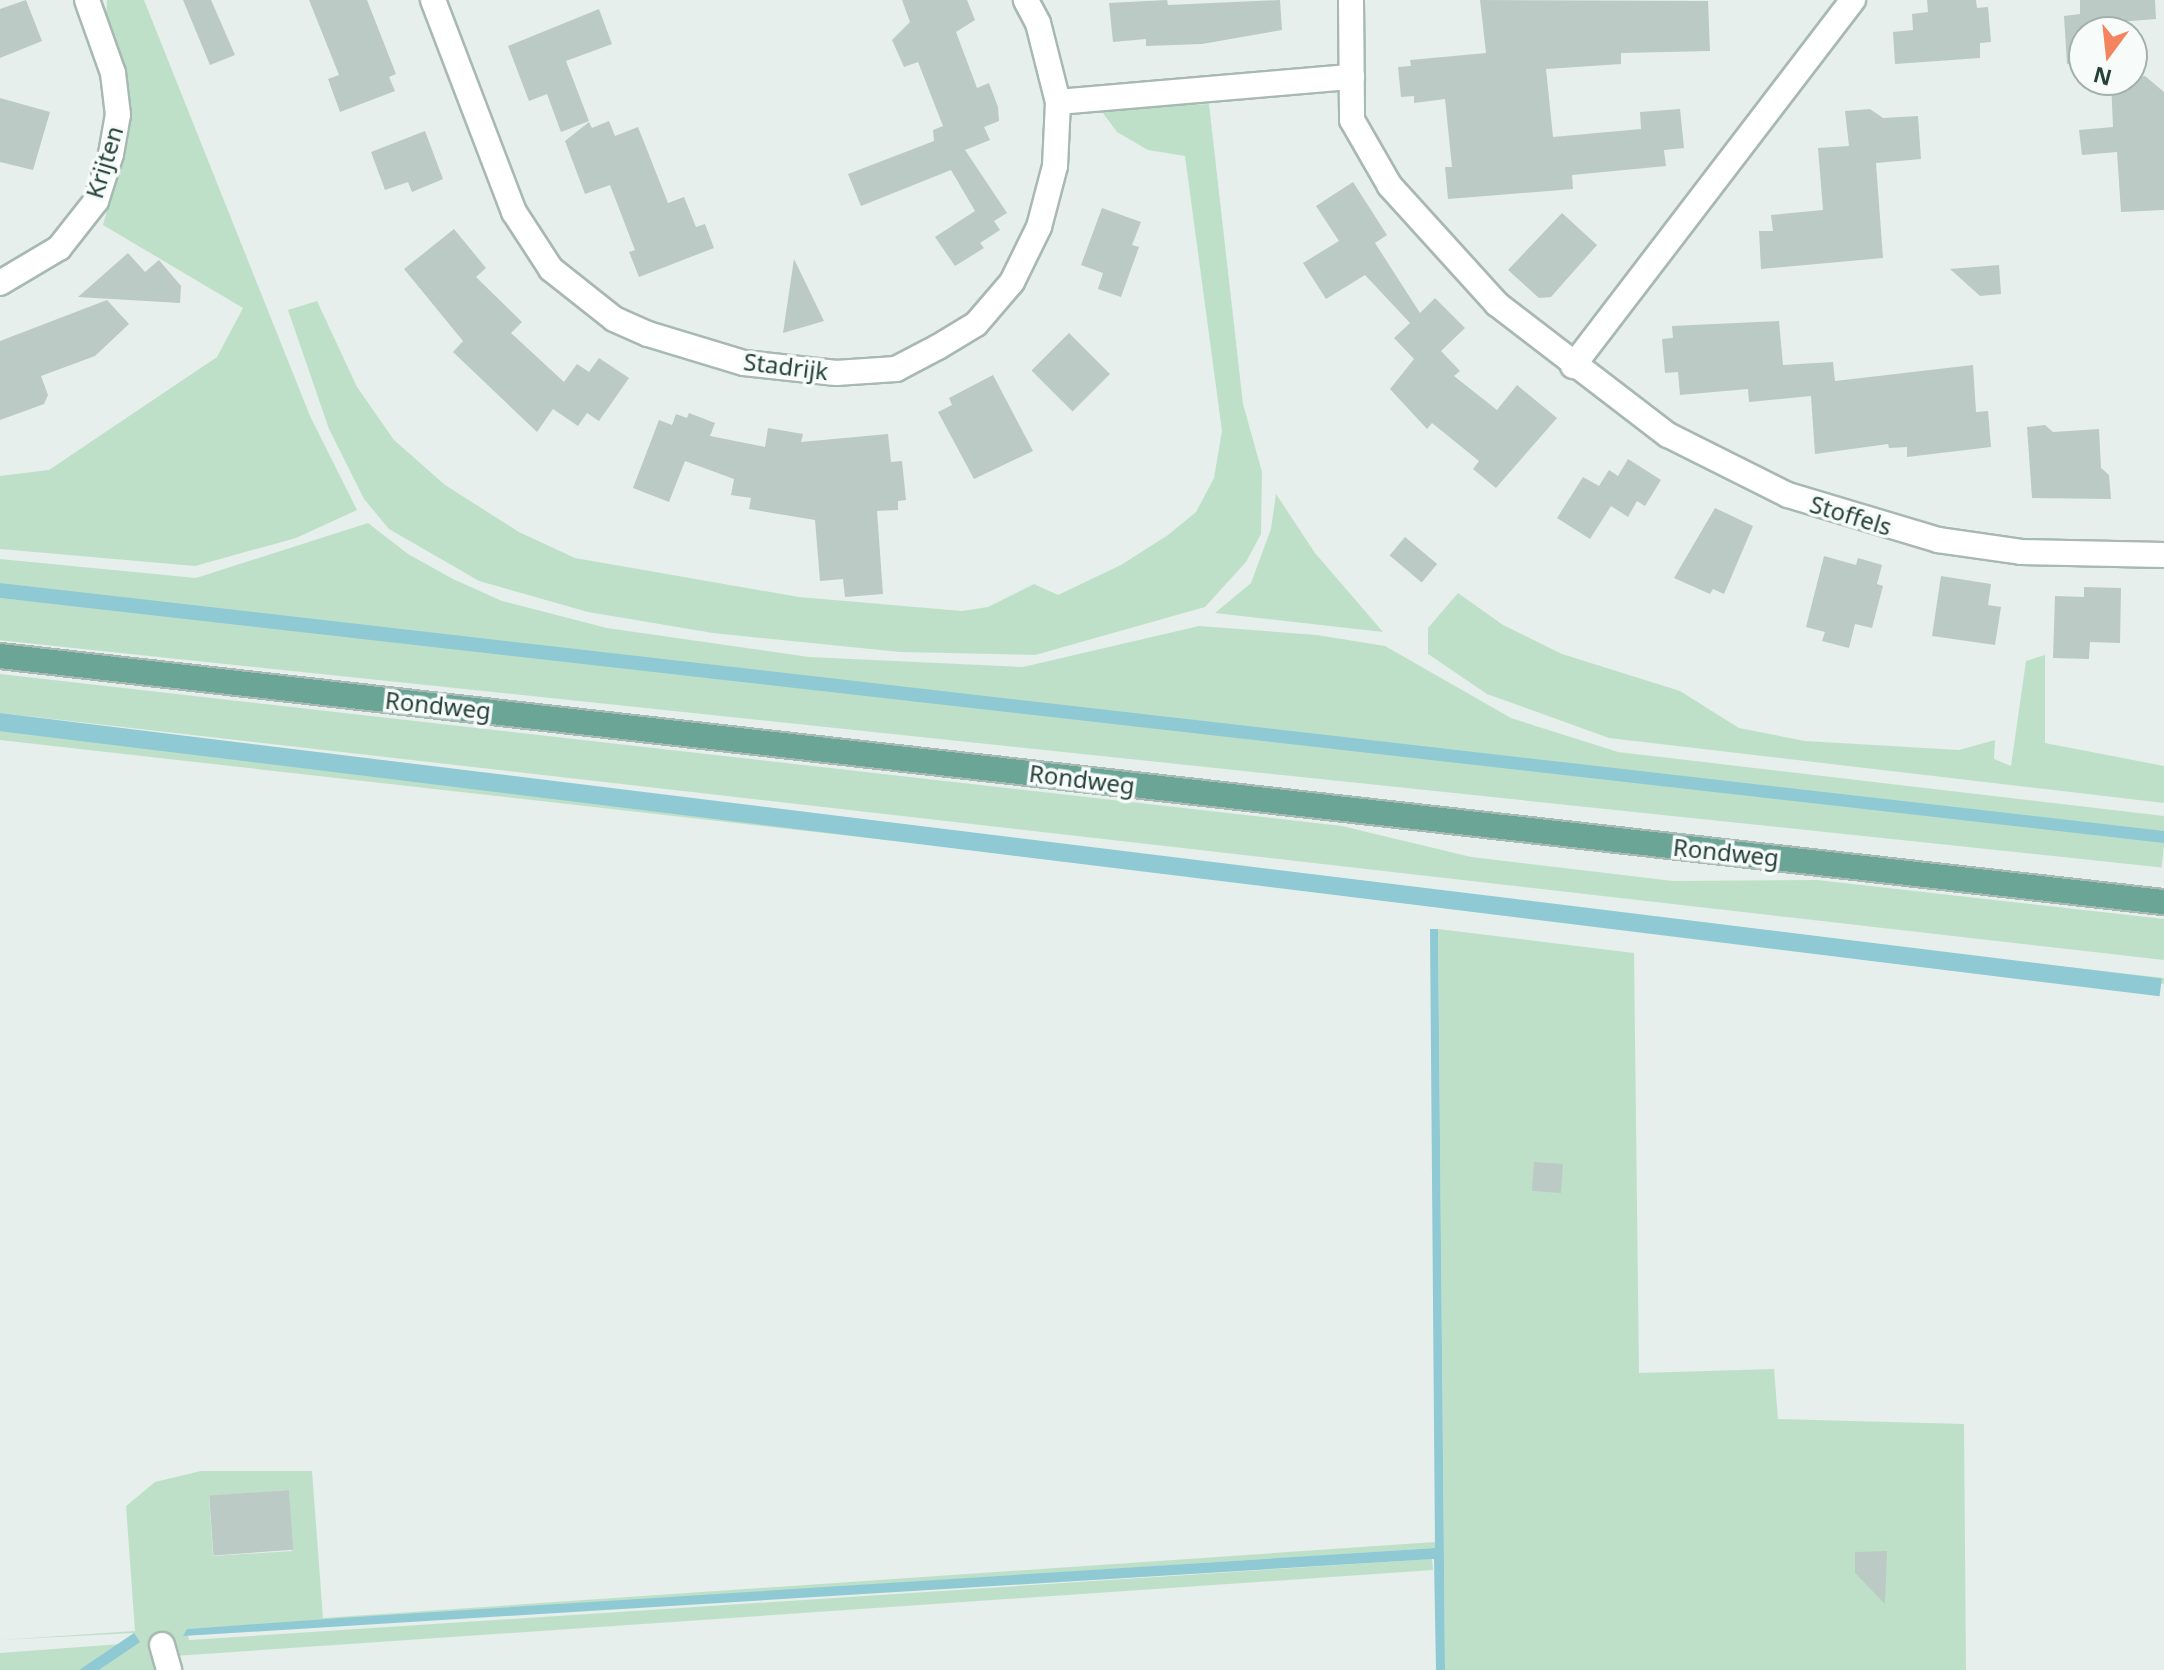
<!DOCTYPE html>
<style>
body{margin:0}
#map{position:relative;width:2164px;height:1670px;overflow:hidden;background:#e6efeb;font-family:"Noto Sans",sans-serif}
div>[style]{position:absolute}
.green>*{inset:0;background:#bfe0c8;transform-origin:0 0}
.water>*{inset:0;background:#8ec9d4;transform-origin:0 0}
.building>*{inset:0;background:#bbcac4;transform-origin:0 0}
.roads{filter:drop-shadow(2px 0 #a8b8b2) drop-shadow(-2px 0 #a8b8b2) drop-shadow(0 2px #a8b8b2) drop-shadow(0 -2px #a8b8b2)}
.minor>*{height:24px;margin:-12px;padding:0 12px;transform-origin:12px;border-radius:12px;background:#fff}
.major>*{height:24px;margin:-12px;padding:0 12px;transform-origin:12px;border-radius:12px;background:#6aa596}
span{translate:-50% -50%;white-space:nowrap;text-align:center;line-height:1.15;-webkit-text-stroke:7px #f7fbf9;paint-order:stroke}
.street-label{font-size:24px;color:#24423a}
.north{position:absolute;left:2068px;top:16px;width:80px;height:80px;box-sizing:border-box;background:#f7fbf9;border:2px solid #a3b1ad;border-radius:50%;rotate:195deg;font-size:22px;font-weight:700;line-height:32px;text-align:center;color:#24423a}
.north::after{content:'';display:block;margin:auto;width:28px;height:36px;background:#f4845f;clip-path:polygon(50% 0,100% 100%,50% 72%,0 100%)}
</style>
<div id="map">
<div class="green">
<i style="clip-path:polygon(107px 0,144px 0,310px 416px,357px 510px,296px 538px,195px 566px,0 549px,0 476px,49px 470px,217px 357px,243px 308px,103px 225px,129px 133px,126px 85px,106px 21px)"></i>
<i style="clip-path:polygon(1209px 104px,1243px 404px,1262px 472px,1261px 534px,1246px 562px,1205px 607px,1035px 655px,900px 652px,713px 633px,588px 612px,479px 581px,389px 529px,364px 499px,329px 429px,288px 310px,317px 301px,357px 387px,394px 440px,445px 485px,519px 532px,575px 558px,799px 597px,962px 611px,988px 607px,1034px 584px,1058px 595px,1121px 565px,1168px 535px,1196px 512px,1214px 478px,1222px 431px,1185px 156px,1148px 150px,1117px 132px,1100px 109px)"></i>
<i style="clip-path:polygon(1276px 494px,1315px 553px,1383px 632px,1215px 613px,1251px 583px,1271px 529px)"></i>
<i style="clip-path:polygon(368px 523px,408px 554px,453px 579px,502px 601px,607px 628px,809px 657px,1023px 667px,1199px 626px,1317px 635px,1385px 646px,1511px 718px,1618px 752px,2164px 816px,2164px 831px,591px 655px,0 583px,0 559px,196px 578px)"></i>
<i style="clip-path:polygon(1458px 593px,1503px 625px,1562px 654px,1680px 691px,1739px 728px,1805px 741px,1959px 750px,1995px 740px,1994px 759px,2011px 766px,2026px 661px,2045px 655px,2045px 743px,2164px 766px,2164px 803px,1609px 738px,1487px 694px,1428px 654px,1428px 628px)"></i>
<i style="left:0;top:598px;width:2178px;height:42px;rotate:6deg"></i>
<i style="clip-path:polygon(0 674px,1342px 826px,1471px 857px,1673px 881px,1817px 880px,2164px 919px,2164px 960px,0 713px)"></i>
<i style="clip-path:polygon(0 731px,2164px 978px,2164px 984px,0 740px)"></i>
<i style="clip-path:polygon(1438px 929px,1634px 953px,1639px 1373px,1774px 1369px,1778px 1419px,1964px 1424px,1966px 1670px,1445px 1670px)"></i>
<i style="clip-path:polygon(evenodd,201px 1471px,312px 1471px,323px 1618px,1435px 1542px,1435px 1548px,187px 1629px,189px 1640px,1432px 1559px,1433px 1570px,174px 1656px,163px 1670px,0 1670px,0 1653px,134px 1643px,134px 1633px,0 1640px,135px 1631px,126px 1506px,155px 1482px,201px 1471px,289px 1490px,292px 1551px,213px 1556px,209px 1496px,289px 1490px)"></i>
</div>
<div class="water">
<i style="clip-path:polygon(0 583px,2164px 831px,2164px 843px,0 598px)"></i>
<i style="left:0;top:713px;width:2178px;height:18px;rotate:7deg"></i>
<i style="clip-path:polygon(1430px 929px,1438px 929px,1445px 1670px,1436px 1670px,1434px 1559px,183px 1636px,187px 1629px,341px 1618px,1435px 1548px)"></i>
<i style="left:134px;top:1633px;width:11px;height:134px;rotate:56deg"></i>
</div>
<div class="building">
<i style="clip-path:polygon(26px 0,42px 41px,0 58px,0 9px)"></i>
<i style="clip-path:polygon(183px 0,211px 0,235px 55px,210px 65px)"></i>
<i style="clip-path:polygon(309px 0,367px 0,396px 74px,389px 77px,395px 91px,340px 112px,328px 79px,339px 75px)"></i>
<i style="clip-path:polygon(902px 0,967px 0,975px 20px,956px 32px,977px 88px,989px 83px,998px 107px,999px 121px,984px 127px,990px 140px,965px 150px,1007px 213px,994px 221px,1000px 230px,980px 243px,984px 248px,955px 266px,935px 237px,975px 211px,951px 170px,861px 206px,848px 174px,934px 141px,933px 130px,943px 126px,918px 62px,904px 67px,892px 40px,910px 22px)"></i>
<i style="clip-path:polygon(1167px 0,1168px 5px,1280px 0,1282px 30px,1202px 44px,1146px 46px,1146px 39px,1113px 42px,1109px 3px)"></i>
<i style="clip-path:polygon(1480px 0,1708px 1px,1710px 51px,1621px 53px,1621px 64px,1546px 69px,1553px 137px,1641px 129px,1640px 112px,1680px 109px,1684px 148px,1664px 150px,1666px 166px,1572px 175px,1573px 189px,1448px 199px,1445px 167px,1452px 167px,1445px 99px,1414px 103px,1414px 96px,1401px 97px,1398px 67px,1411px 66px,1410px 60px,1486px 53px)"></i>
<i style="clip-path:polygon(1927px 0,1976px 0,1977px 8px,1988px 7px,1991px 42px,1980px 43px,1980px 58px,1895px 64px,1893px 32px,1913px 30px,1912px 14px,1928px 12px)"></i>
<i style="clip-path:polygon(2080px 0,2155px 0,2156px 19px,2106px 23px,2106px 32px,2084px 32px,2084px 63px,2067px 64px,2064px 16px,2080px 14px)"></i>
<i style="clip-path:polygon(599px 9px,612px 44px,566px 61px,589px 121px,561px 132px,547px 94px,529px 101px,508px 46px)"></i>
<i style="clip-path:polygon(2145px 76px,2164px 92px,2164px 210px,2121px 212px,2117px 152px,2082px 155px,2079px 130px,2113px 127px,2111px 80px)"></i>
<i style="clip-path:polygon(0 98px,50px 112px,33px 170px,0 162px)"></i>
<i style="clip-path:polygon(1870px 109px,1883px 118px,1918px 116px,1921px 159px,1876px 163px,1883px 258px,1761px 269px,1759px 231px,1773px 231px,1771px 215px,1823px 210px,1818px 148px,1849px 146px,1845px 111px)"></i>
<i style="clip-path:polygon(609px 121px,615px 136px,638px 127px,668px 203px,684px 197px,696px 227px,705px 224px,714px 248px,639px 277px,629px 252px,635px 250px,610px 185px,585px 194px,565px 141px,589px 122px,592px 128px)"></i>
<i style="clip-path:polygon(425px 131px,443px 179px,412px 192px,408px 182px,385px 190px,371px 152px)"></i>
<i style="clip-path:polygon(1353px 182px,1387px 235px,1375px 243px,1420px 313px,1435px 298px,1465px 328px,1441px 351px,1460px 371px,1454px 376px,1497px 410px,1517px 385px,1557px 418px,1496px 488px,1473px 469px,1479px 461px,1432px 423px,1427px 429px,1390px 389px,1414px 359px,1394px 338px,1410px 323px,1365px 275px,1326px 299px,1303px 263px,1339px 241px,1316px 206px)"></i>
<i style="clip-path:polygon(1102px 208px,1141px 222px,1132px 245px,1139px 247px,1121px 297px,1098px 289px,1103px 273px,1081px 265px)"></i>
<i style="clip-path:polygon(1562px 213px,1597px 245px,1551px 297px,1539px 298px,1508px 270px)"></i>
<i style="clip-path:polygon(454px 229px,486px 268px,476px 277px,522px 322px,511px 333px,564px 382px,577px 364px,589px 372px,599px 358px,629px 378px,599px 421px,587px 413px,578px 426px,553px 409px,537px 432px,453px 352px,463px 341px,404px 269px)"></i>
<i style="clip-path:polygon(128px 253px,145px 272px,159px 260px,181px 286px,180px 303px,78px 297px)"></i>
<i style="clip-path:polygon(794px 259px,824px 321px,783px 333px)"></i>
<i style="clip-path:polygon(1999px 265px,2001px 294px,1980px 296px,1950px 269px)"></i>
<i style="clip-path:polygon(107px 300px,129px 324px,95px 356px,41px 376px,48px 395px,44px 404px,0 420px,0 341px)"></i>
<i style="clip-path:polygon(1779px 321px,1783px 365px,1833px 362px,1835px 381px,1973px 365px,1976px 412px,1988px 411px,1991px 447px,1907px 457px,1907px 447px,1889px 448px,1888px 444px,1815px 454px,1811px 396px,1749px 402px,1748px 389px,1680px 395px,1678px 372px,1665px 373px,1662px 339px,1673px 338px,1672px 326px)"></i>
<i style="left:1069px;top:333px;width:58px;height:53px;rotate:45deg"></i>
<i style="clip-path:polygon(993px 375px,1033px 451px,974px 479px,938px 412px,952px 405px,949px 398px)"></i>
<i style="clip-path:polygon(689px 413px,715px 423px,710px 436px,765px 447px,768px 428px,803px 434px,801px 442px,888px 434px,891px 462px,902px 461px,906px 500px,898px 501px,898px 510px,877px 511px,883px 594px,845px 597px,843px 579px,820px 581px,815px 520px,749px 509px,751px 498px,731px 495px,734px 479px,685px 461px,669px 502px,633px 488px,659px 420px,672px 425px,676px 414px,687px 418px)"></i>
<i style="clip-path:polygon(2045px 425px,2053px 432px,2099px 429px,2101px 468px,2109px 475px,2111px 499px,2032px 498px,2027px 427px)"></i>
<i style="clip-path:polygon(1628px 459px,1661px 480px,1645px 506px,1637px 501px,1628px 517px,1611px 506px,1590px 539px,1557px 518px,1583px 477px,1599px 486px,1609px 470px,1618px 476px)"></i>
<i style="clip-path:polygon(1715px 508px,1753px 526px,1724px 594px,1713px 589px,1710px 594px,1674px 578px)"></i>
<i style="left:1405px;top:537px;width:42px;height:24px;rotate:40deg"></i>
<i style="clip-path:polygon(1824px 556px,1856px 565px,1858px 558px,1882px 565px,1877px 584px,1883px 586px,1872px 628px,1855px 624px,1849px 648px,1822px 641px,1825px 632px,1806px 627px)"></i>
<i style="clip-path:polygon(1941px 576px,1991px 584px,1988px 605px,2001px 607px,1995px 645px,1932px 636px)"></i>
<i style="clip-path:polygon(2084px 587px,2121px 588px,2120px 643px,2090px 642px,2089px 659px,2053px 658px,2055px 596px,2084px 597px)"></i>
<i style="left:1534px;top:1162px;width:29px;height:29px;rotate:4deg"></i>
<i style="left:289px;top:1490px;width:60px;height:80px;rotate:86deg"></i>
<i style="clip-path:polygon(1887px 1551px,1885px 1604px,1855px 1573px,1855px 1552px)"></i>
</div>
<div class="roads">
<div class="minor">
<i style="left:433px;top:0;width:227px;rotate:69.1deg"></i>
<i style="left:514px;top:212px;width:68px;rotate:57deg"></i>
<i style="left:551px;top:269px;width:80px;rotate:38.4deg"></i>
<i style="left:614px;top:319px;width:37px;rotate:24deg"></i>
<i style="left:648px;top:334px;width:100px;rotate:16.8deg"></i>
<i style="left:744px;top:363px;width:93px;rotate:6.2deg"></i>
<i style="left:836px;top:373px;width:60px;rotate:-3.8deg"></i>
<i style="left:896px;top:369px;width:47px;rotate:-27.6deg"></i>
<i style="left:938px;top:347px;width:44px;rotate:-31.2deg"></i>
<i style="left:976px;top:324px;width:55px;rotate:-49.4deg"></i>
<i style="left:1012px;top:282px;width:61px;rotate:-63.9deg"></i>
<i style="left:1039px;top:227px;width:63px;rotate:-75.3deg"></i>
<i style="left:1055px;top:166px;width:64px;rotate:-87.3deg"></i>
<i style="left:1058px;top:102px;width:81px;rotate:-104.2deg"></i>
<i style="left:1038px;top:23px;width:26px;rotate:-118deg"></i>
<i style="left:1351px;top:0;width:120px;rotate:89.5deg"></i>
<i style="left:1352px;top:120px;width:76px;rotate:60.1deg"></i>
<i style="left:1390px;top:186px;width:159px;rotate:47.8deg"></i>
<i style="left:1497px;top:304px;width:215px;rotate:37.5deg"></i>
<i style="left:1668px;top:435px;width:134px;rotate:26.6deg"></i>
<i style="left:1788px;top:495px;width:157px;rotate:16.7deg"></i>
<i style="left:1938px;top:540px;width:84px;rotate:8.2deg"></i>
<i style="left:2021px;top:552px;width:143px;rotate:1.2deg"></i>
<i style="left:1058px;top:102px;width:295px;rotate:-4.9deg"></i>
<i style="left:0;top:283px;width:69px;rotate:-30.7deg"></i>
<i style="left:59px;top:248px;width:60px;rotate:-51.8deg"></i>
<i style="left:96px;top:201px;width:49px;rotate:-72.3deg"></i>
<i style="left:111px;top:154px;width:40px;rotate:-80deg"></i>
<i style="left:118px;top:115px;width:42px;rotate:-96.8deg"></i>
<i style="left:113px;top:73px;width:77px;rotate:-109.6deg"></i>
<i style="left:1573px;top:366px;width:461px;rotate:-52.6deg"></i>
<i style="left:162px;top:1645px;width:26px;rotate:74deg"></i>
</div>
<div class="major">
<i style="left:0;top:656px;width:2178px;rotate:6.49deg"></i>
</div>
</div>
<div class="street-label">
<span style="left:104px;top:162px;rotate:-73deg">Krijten</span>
<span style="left:786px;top:366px;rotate:7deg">Stadrijk</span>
<span style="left:1851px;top:515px;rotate:17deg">Stoffels</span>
<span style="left:438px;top:705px;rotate:6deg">Rondweg</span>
<span style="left:1082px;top:779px;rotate:7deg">Rondweg</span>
<span style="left:1726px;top:852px;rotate:6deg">Rondweg</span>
</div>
<div class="north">N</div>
</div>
